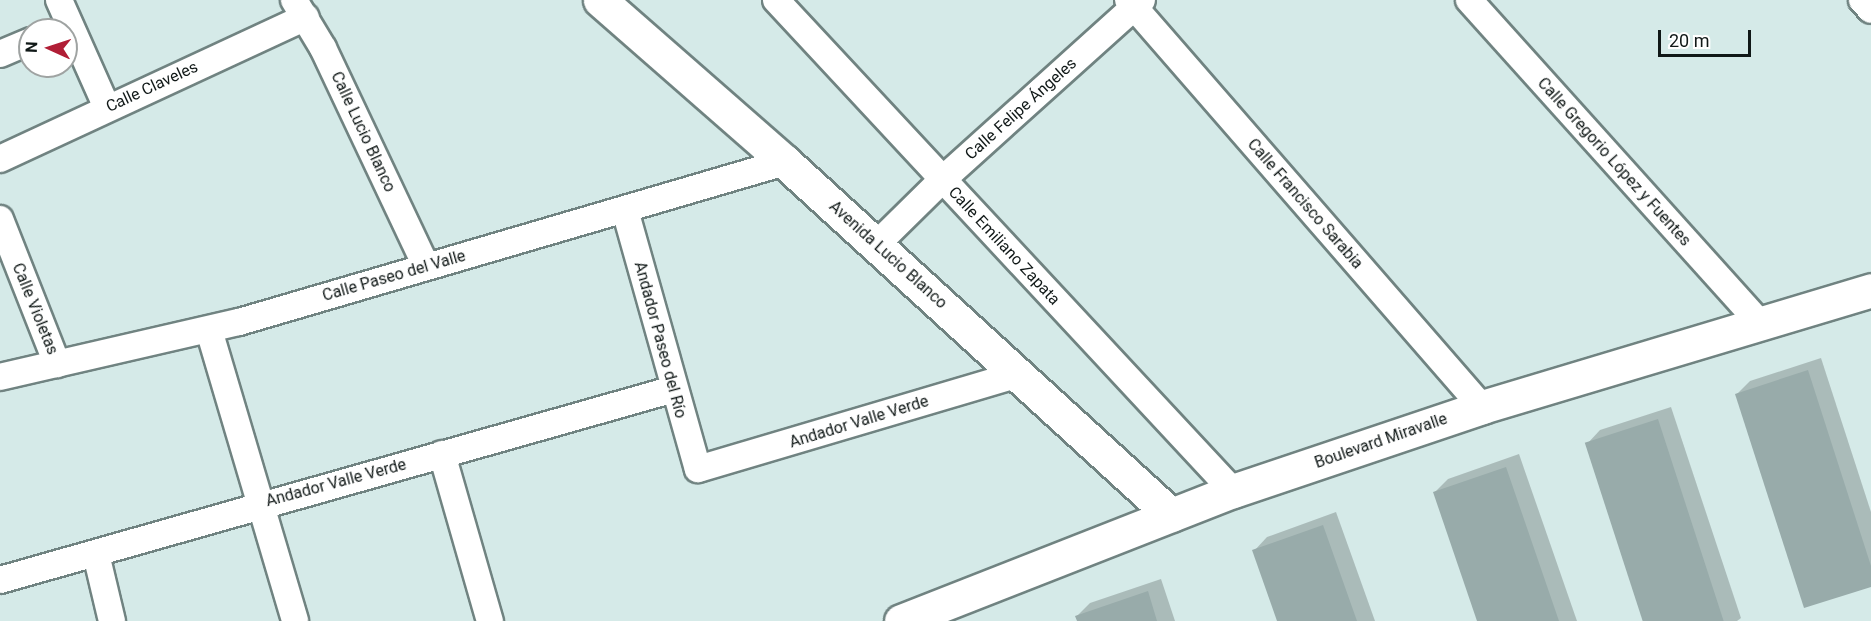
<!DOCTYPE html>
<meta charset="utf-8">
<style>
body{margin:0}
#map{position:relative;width:1871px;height:621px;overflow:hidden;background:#d5eae8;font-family:Roboto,sans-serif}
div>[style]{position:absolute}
.shadow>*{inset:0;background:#0003}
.building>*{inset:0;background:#98abaa;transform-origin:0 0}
.roads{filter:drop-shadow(2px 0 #708381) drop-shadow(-2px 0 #708381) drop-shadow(0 2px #708381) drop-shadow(0 -2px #708381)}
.street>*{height:26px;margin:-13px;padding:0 13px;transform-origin:13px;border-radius:13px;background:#fff}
.secondary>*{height:33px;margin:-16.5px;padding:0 16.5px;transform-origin:16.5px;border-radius:16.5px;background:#fff}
span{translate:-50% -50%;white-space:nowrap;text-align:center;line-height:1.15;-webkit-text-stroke:6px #fff;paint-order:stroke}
.street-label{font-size:16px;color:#101817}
.north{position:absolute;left:18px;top:18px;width:60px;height:60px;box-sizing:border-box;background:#fff;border:2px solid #9fa3a2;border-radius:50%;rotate:273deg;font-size:16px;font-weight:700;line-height:24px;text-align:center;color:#101817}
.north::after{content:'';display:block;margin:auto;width:21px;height:27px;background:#b11e36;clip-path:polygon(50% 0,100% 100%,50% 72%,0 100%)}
.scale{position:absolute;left:1658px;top:30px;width:93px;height:27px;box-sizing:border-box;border:3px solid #101817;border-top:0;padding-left:8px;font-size:18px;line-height:21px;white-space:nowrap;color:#101817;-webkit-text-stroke:4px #fff;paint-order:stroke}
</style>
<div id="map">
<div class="shadow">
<i style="clip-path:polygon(1821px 358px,1871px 512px,1871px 585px,1737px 394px,1750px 381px)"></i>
<i style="clip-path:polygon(1671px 407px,1741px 618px,1737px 621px,1645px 621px,1587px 444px,1600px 430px)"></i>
<i style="clip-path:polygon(1519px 454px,1577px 621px,1479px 621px,1435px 492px,1448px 479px)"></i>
<i style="clip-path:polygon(1336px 512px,1375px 621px,1279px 621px,1254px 551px,1267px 537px)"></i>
<i style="clip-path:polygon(1161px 579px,1175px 621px,1078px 621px,1077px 616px,1090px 603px)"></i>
</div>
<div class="building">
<i style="clip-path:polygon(1808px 370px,1871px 566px,1871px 587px,1804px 608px,1735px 394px)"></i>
<i style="left:1658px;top:419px;width:213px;height:77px;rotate:72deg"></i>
<i style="clip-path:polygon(1506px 467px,1559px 621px,1477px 621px,1433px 492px)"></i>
<i style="clip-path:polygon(1323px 525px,1357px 621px,1277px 621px,1252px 550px)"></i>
<i style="clip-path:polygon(1148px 591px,1157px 621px,1077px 621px,1075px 616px)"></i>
</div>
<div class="roads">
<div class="street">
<i style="left:59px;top:0;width:118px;rotate:66deg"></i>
<i style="left:294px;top:0;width:56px;rotate:58.9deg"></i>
<i style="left:323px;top:48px;width:241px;rotate:64.7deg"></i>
<i style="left:776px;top:0;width:671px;rotate:47.05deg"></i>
<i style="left:1128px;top:0;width:539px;rotate:48.98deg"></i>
<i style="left:1469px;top:0;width:435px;rotate:48deg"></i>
<i style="left:1862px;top:0;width:13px;rotate:48deg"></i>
<i style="left:0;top:54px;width:33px;rotate:-23deg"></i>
<i style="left:0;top:159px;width:337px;rotate:-24.9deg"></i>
<i style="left:625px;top:210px;width:269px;rotate:74.3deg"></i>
<i style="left:698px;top:469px;width:335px;rotate:-16.5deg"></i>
<i style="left:0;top:219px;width:156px;rotate:68.5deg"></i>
<i style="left:876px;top:245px;width:93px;rotate:-44.6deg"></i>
<i style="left:942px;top:180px;width:269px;rotate:-42deg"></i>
<i style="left:209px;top:330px;width:303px;rotate:73.5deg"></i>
<i style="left:0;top:377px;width:245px;rotate:-13deg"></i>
<i style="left:239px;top:322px;width:569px;rotate:-16.33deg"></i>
<i style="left:442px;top:454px;width:174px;rotate:74deg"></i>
<i style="left:96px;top:554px;width:69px;rotate:76.6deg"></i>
<i style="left:0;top:580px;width:701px;rotate:-15.82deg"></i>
</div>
<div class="secondary">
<i style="left:600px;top:0;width:246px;rotate:41.2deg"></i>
<i style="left:785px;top:162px;width:523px;rotate:42.44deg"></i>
<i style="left:901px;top:621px;width:357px;rotate:-21.4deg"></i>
<i style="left:1233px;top:491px;width:263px;rotate:-18.6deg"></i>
<i style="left:1482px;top:407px;width:406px;rotate:-16.7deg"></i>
</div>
</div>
<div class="street-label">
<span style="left:152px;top:87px;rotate:-25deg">Calle Claveles</span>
<span style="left:1021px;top:109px;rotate:-42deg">Calle Felipe Ángeles</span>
<span style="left:363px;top:132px;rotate:65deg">Calle Lucio Blanco</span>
<span style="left:1614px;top:162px;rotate:48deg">Calle Gregorio López y Fuentes</span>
<span style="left:1305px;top:204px;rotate:49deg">Calle Francisco Sarabia</span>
<span style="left:1004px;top:246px;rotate:47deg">Calle Emiliano Zapata</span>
<span style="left:888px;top:255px;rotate:42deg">Avenida Lucio Blanco</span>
<span style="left:394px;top:276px;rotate:-16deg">Calle Paseo del Valle</span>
<span style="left:35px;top:309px;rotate:68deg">Calle Violetas</span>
<span style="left:660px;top:340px;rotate:75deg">Andador Paseo del Río</span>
<span style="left:859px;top:422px;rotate:-17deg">Andador Valle Verde</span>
<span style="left:1381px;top:441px;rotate:-19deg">Boulevard Miravalle</span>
<span style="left:336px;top:483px;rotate:-15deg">Andador Valle Verde</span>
</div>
<div class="north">N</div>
<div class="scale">20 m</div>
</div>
